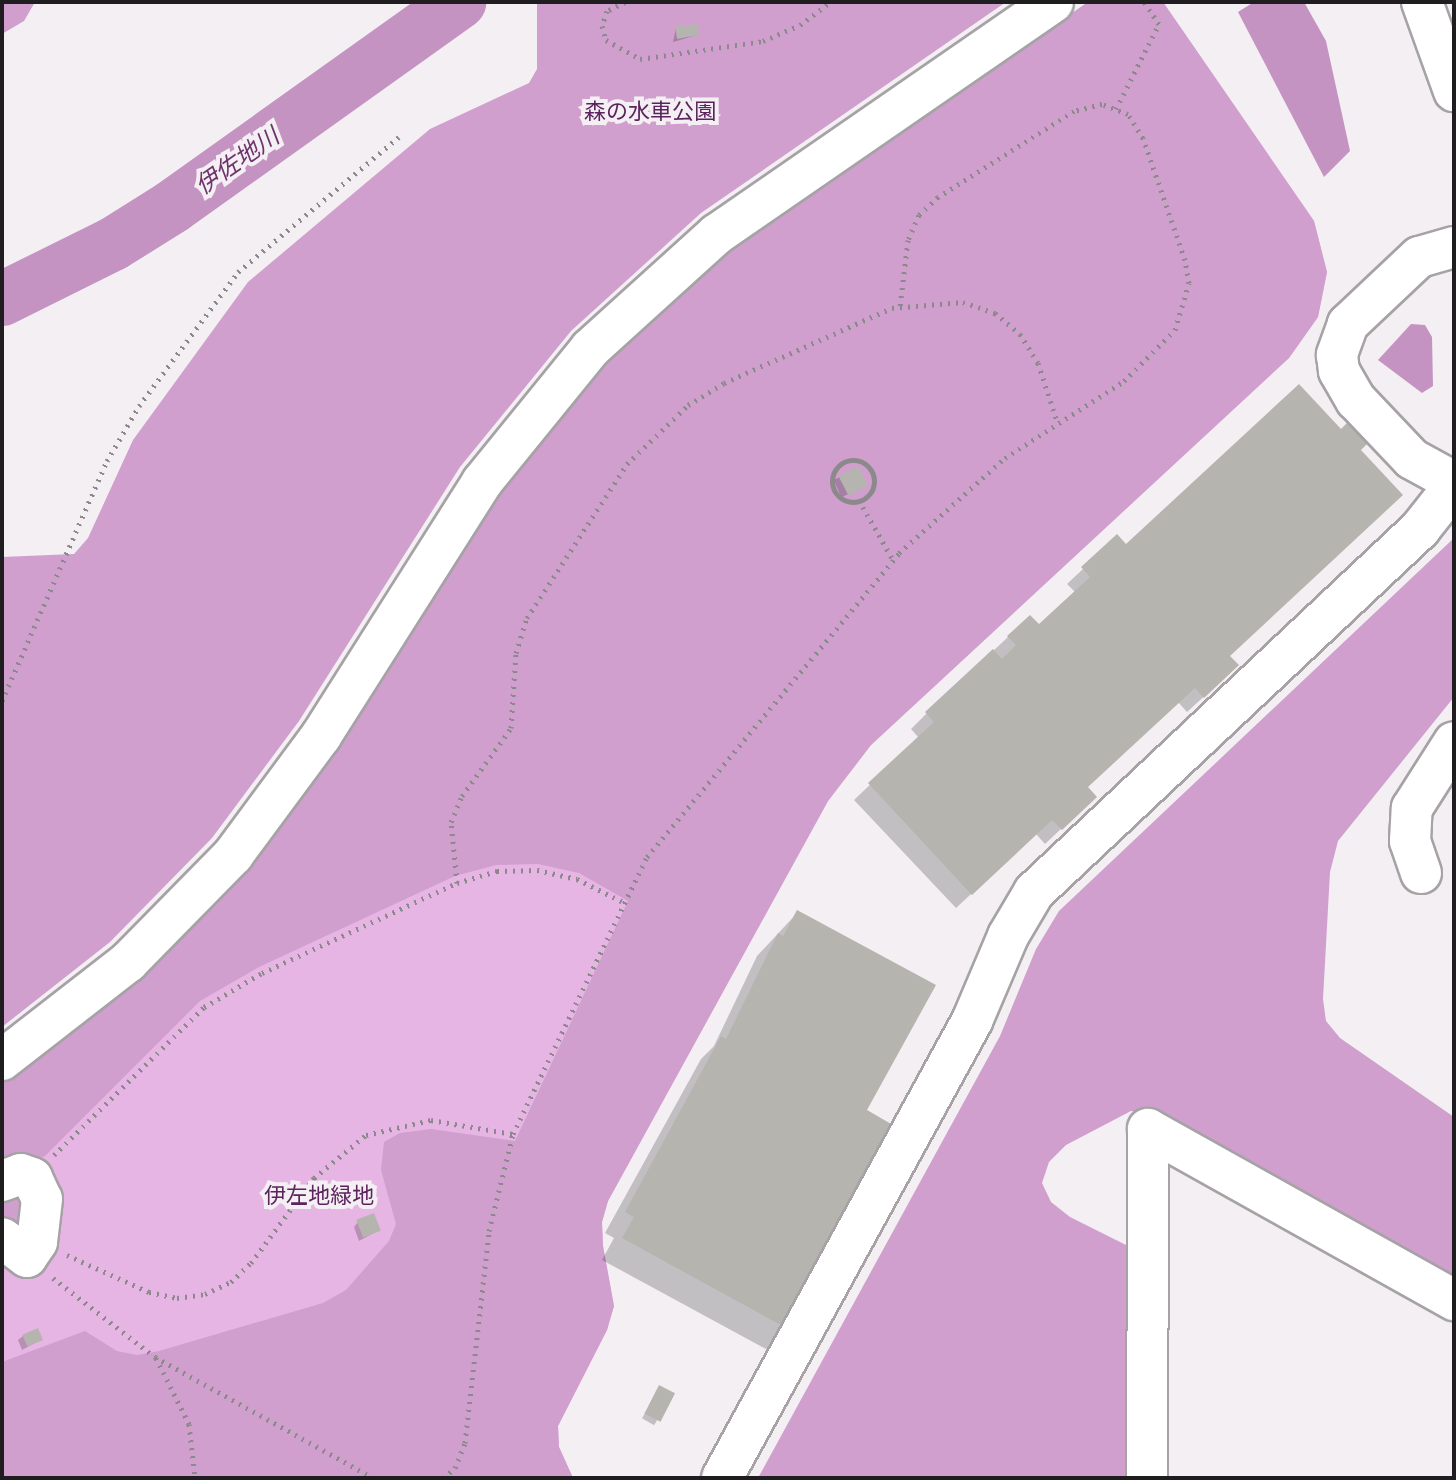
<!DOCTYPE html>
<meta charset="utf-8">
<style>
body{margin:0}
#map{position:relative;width:1456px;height:1480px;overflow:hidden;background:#f3eff3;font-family:Helvetica,"Noto Sans JP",sans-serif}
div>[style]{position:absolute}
.green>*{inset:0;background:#e6b5e3}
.forest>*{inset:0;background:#d09fce}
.water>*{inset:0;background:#c493c2}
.shadow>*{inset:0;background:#0003;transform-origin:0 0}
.river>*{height:54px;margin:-27px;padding:0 27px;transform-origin:27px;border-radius:27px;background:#c493c2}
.building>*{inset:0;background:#b5b4af;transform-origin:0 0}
.path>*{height:5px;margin-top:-2.5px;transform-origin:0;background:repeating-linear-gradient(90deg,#8c898c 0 2px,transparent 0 8px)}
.path>.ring{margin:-2.5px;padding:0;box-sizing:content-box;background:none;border:5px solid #8c898c;border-radius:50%}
.roads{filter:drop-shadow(2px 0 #a6a2a6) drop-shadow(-2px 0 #a6a2a6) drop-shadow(0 2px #a6a2a6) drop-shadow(0 -2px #a6a2a6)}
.minor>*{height:40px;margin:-20px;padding:0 20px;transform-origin:20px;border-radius:20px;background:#fff}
span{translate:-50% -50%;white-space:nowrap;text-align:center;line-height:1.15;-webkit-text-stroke:8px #f3eff3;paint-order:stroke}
.park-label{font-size:22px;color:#5d235d}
.water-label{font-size:24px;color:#6e336d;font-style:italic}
.frame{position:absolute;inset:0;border:4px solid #1f1d1f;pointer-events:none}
</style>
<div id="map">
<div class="green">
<i style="clip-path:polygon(1088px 2px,1163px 2px,1314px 221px,1327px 272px,1318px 317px,1289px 358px,871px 745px,828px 801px,608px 1201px,602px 1222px,603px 1246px,614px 1306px,607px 1330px,558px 1426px,559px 1447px,573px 1478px,2px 1478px,2px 1084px,142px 977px,248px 869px,295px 809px,377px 683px,605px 363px,730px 250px)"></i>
</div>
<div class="forest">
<i style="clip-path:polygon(2px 2px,35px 2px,24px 21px,2px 34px)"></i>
<i style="clip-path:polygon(537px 2px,1006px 2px,701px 213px,571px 331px,460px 467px,299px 721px,212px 838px,110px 942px,2px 1027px,2px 557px,74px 554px,88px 538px,133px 440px,248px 282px,430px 129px,529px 83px,537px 69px)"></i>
<i style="clip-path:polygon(1088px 2px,1163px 2px,1314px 221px,1327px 272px,1318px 317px,1289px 358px,871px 745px,828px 801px,608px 1201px,602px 1222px,603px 1246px,614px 1306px,607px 1330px,558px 1426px,559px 1447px,573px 1478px,2px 1478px,2px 1362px,85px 1331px,117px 1351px,137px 1355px,159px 1351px,323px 1303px,346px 1290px,389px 1241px,396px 1224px,381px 1170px,384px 1142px,400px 1133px,431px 1129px,515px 1141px,628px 901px,579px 873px,538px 864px,496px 865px,455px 876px,259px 967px,200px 1001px,45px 1156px,2px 1174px,2px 1084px,142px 977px,248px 869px,338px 747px,499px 493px,605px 363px,730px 250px)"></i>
<i style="clip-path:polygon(1454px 538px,1454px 697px,1338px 841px,1330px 872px,1323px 999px,1326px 1021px,1340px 1038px,1454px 1117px,1454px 1282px,1155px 1116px,1131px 1111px,1066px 1145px,1049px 1162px,1042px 1183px,1051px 1202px,1070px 1217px,1130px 1247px,1136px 1478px,758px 1478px,1000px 1036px,1036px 949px,1059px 911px)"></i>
<i style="clip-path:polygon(20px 1181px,31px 1235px,2px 1219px,2px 1189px)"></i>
</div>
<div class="water">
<i style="clip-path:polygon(1254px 2px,1304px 2px,1326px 41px,1350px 151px,1324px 177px,1238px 12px)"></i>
<i style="clip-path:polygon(1411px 324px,1425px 325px,1432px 337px,1433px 386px,1422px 393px,1378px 360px)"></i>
</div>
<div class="shadow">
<i style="clip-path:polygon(676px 28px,697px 35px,673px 42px)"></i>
<i style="clip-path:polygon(1358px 450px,1228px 656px,1221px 681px,1187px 712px,1178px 702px,1086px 788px,1079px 812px,1045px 844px,1036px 834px,956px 908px,854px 800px,919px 738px,911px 729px,926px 714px,1008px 637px,1039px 627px,1076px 593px,1067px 584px,1083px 569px)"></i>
<i style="left:857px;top:469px;width:19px;height:26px;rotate:65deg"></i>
<i style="clip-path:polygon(798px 912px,864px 1111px,786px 1328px,766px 1349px,602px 1260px,614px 1238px,605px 1233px,701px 1059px,714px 1046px,757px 956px)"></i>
<i style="clip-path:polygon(358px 1222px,379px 1230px,359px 1241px,354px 1227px)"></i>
<i style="clip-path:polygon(23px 1336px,40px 1340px,22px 1350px,18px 1340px)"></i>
<i style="left:660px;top:1387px;width:14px;height:36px;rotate:30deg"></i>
</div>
<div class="river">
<i style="left:2px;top:299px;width:124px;rotate:-26.4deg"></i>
<i style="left:113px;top:244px;width:70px;rotate:-32.1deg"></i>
<i style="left:172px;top:207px;width:353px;rotate:-35.5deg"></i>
</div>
<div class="building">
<i style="clip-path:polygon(698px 24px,699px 35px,677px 39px,675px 26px)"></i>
<i style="clip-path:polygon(1299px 384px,1341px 429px,1349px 421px,1369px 442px,1361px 450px,1403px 495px,1230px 656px,1239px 665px,1204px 698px,1195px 688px,1088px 787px,1097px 797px,1062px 830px,1052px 820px,972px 895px,868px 783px,934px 722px,925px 712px,993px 649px,1002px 659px,1016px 645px,1007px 636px,1030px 615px,1039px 624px,1090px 577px,1081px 567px,1117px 534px,1126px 544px)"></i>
<i style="left:858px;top:466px;width:22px;height:22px;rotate:63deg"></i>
<i style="clip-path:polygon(797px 910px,936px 985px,867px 1110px,898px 1128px,788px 1329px,622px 1238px,634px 1217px,625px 1212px,721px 1036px,726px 1039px,778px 933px,783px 936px)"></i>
<i style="left:374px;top:1213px;width:19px;height:19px;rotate:69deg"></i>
<i style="left:38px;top:1328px;width:13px;height:17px;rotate:67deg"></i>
<i style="left:659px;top:1385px;width:18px;height:32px;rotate:27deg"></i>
</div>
<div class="path">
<i style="left:625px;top:2px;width:20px;rotate:153deg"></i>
<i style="left:607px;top:11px;width:16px;rotate:108deg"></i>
<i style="left:602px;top:26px;width:15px;rotate:74deg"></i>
<i style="left:606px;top:40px;width:39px;rotate:29deg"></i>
<i style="left:640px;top:59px;width:124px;rotate:-8.3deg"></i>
<i style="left:763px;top:41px;width:40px;rotate:-23.4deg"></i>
<i style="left:800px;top:25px;width:38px;rotate:-37deg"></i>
<i style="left:1116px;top:109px;width:95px;rotate:-63.2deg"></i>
<i style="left:1159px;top:24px;width:27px;rotate:-124deg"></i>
<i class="ring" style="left:832px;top:460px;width:37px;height:37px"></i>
<i style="left:859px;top:500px;width:69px;rotate:60.5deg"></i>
<i style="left:2px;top:701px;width:262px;rotate:-66.4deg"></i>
<i style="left:107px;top:461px;width:64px;rotate:-59.8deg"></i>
<i style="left:139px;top:406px;width:167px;rotate:-53.5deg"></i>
<i style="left:238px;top:272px;width:210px;rotate:-40deg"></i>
<i style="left:457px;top:883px;width:61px;rotate:-95.6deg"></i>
<i style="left:451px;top:822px;width:28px;rotate:-67deg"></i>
<i style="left:462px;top:796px;width:84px;rotate:-54.2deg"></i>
<i style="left:511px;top:728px;width:75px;rotate:-86.2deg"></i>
<i style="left:516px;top:653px;width:37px;rotate:-73deg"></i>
<i style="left:527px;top:618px;width:184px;rotate:-57deg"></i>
<i style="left:627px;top:464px;width:85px;rotate:-44deg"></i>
<i style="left:688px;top:405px;width:42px;rotate:-31.4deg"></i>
<i style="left:724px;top:383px;width:184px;rotate:-24.1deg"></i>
<i style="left:892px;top:308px;width:71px;rotate:-4.8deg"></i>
<i style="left:963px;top:302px;width:34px;rotate:19deg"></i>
<i style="left:995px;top:313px;width:33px;rotate:40deg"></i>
<i style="left:1020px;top:334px;width:34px;rotate:58deg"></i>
<i style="left:1038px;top:363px;width:61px;rotate:71.9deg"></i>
<i style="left:54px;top:1155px;width:211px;rotate:-44.6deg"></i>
<i style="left:204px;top:1007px;width:67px;rotate:-30.4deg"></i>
<i style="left:262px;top:973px;width:215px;rotate:-24.8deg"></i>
<i style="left:457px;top:883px;width:42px;rotate:-16.7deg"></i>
<i style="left:497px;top:871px;width:40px;rotate:-1.4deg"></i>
<i style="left:537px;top:870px;width:41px;rotate:12.7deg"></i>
<i style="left:577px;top:879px;width:51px;rotate:26.6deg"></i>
<i style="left:67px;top:1255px;width:90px;rotate:24.3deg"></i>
<i style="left:149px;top:1292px;width:29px;rotate:12deg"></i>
<i style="left:177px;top:1298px;width:28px;rotate:-8deg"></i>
<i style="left:205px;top:1294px;width:29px;rotate:-25deg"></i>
<i style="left:231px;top:1282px;width:28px;rotate:-44deg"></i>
<i style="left:251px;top:1263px;width:106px;rotate:-53.5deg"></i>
<i style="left:314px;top:1178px;width:67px;rotate:-39.6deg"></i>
<i style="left:366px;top:1135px;width:67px;rotate:-13deg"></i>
<i style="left:431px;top:1120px;width:83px;rotate:9.7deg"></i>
<i style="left:53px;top:1278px;width:129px;rotate:37.8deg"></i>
<i style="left:155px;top:1357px;width:249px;rotate:29deg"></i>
<i style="left:156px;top:1358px;width:74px;rotate:63.4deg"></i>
<i style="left:189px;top:1424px;width:54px;rotate:83.7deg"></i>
<i style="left:443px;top:1478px;width:16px;rotate:-40deg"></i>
<i style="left:455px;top:1468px;width:27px;rotate:-68deg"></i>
<i style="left:465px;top:1443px;width:213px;rotate:-83.5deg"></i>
<i style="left:489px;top:1231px;width:100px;rotate:-76.1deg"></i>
<i style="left:513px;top:1134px;width:308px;rotate:-64.2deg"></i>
<i style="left:647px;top:857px;width:395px;rotate:-50.3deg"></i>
<i style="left:899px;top:553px;width:142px;rotate:-41.9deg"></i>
<i style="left:1005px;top:458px;width:142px;rotate:-32.9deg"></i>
<i style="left:1124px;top:381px;width:72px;rotate:-45deg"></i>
<i style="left:1175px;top:330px;width:49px;rotate:-73.4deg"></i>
<i style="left:1189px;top:283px;width:23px;rotate:-100deg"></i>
<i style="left:1185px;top:260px;width:129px;rotate:-109deg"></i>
<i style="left:1143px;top:138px;width:28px;rotate:-122deg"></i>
<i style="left:1128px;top:114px;width:28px;rotate:-159deg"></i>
<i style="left:1102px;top:104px;width:29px;rotate:166deg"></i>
<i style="left:1074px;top:111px;width:161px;rotate:147.7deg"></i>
<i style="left:938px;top:197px;width:26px;rotate:137deg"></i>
<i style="left:919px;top:215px;width:27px;rotate:114deg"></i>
<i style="left:908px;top:240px;width:67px;rotate:96.8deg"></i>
</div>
<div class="roads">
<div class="minor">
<i style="left:1422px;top:2px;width:95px;rotate:70.2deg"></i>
<i style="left:1454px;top:247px;width:36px;rotate:164deg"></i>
<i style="left:1419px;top:257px;width:98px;rotate:136.7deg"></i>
<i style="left:1348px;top:324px;width:33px;rotate:110deg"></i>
<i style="left:1337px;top:355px;width:16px;rotate:83deg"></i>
<i style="left:1339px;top:371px;width:34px;rotate:60deg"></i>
<i style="left:1356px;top:400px;width:81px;rotate:46.5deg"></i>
<i style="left:1412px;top:459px;width:48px;rotate:28.7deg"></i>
<i style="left:1421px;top:873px;width:34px;rotate:-109deg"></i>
<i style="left:1410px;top:841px;width:33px;rotate:-87deg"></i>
<i style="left:1412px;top:808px;width:78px;rotate:-57.5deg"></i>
<i style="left:2px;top:1060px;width:160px;rotate:-37.9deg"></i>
<i style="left:128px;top:962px;width:150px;rotate:-45.5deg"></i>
<i style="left:233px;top:855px;width:148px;rotate:-53.5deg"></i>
<i style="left:321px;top:736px;width:301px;rotate:-57.6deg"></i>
<i style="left:482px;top:482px;width:171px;rotate:-50.9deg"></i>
<i style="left:590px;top:349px;width:171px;rotate:-42.2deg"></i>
<i style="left:717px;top:234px;width:408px;rotate:-34.6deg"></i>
<i style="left:2px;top:1181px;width:20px;rotate:-20deg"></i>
<i style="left:21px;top:1174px;width:12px;rotate:20deg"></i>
<i style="left:32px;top:1178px;width:23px;rotate:65deg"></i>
<i style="left:42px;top:1199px;width:43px;rotate:96.6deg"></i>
<i style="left:37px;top:1242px;width:18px;rotate:124deg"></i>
<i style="left:27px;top:1257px;width:31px;rotate:-143deg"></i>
<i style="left:722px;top:1478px;width:521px;rotate:-61.32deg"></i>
<i style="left:972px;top:1021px;width:92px;rotate:-67deg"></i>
<i style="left:1008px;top:936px;width:51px;rotate:-59.4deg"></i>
<i style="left:1034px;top:892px;width:530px;rotate:-43.24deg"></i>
<i style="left:1420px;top:529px;width:55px;rotate:-51.7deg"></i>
<i style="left:1147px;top:1478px;width:349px;rotate:-89.8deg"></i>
<i style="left:1148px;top:1129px;width:351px;rotate:29.2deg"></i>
</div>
</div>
<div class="park-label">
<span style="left:650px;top:112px">森の水車公園</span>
<span style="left:319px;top:1196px">伊左地緑地</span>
</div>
<div class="water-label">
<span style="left:237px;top:161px;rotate:-35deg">伊佐地川</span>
</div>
<div class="frame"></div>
</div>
